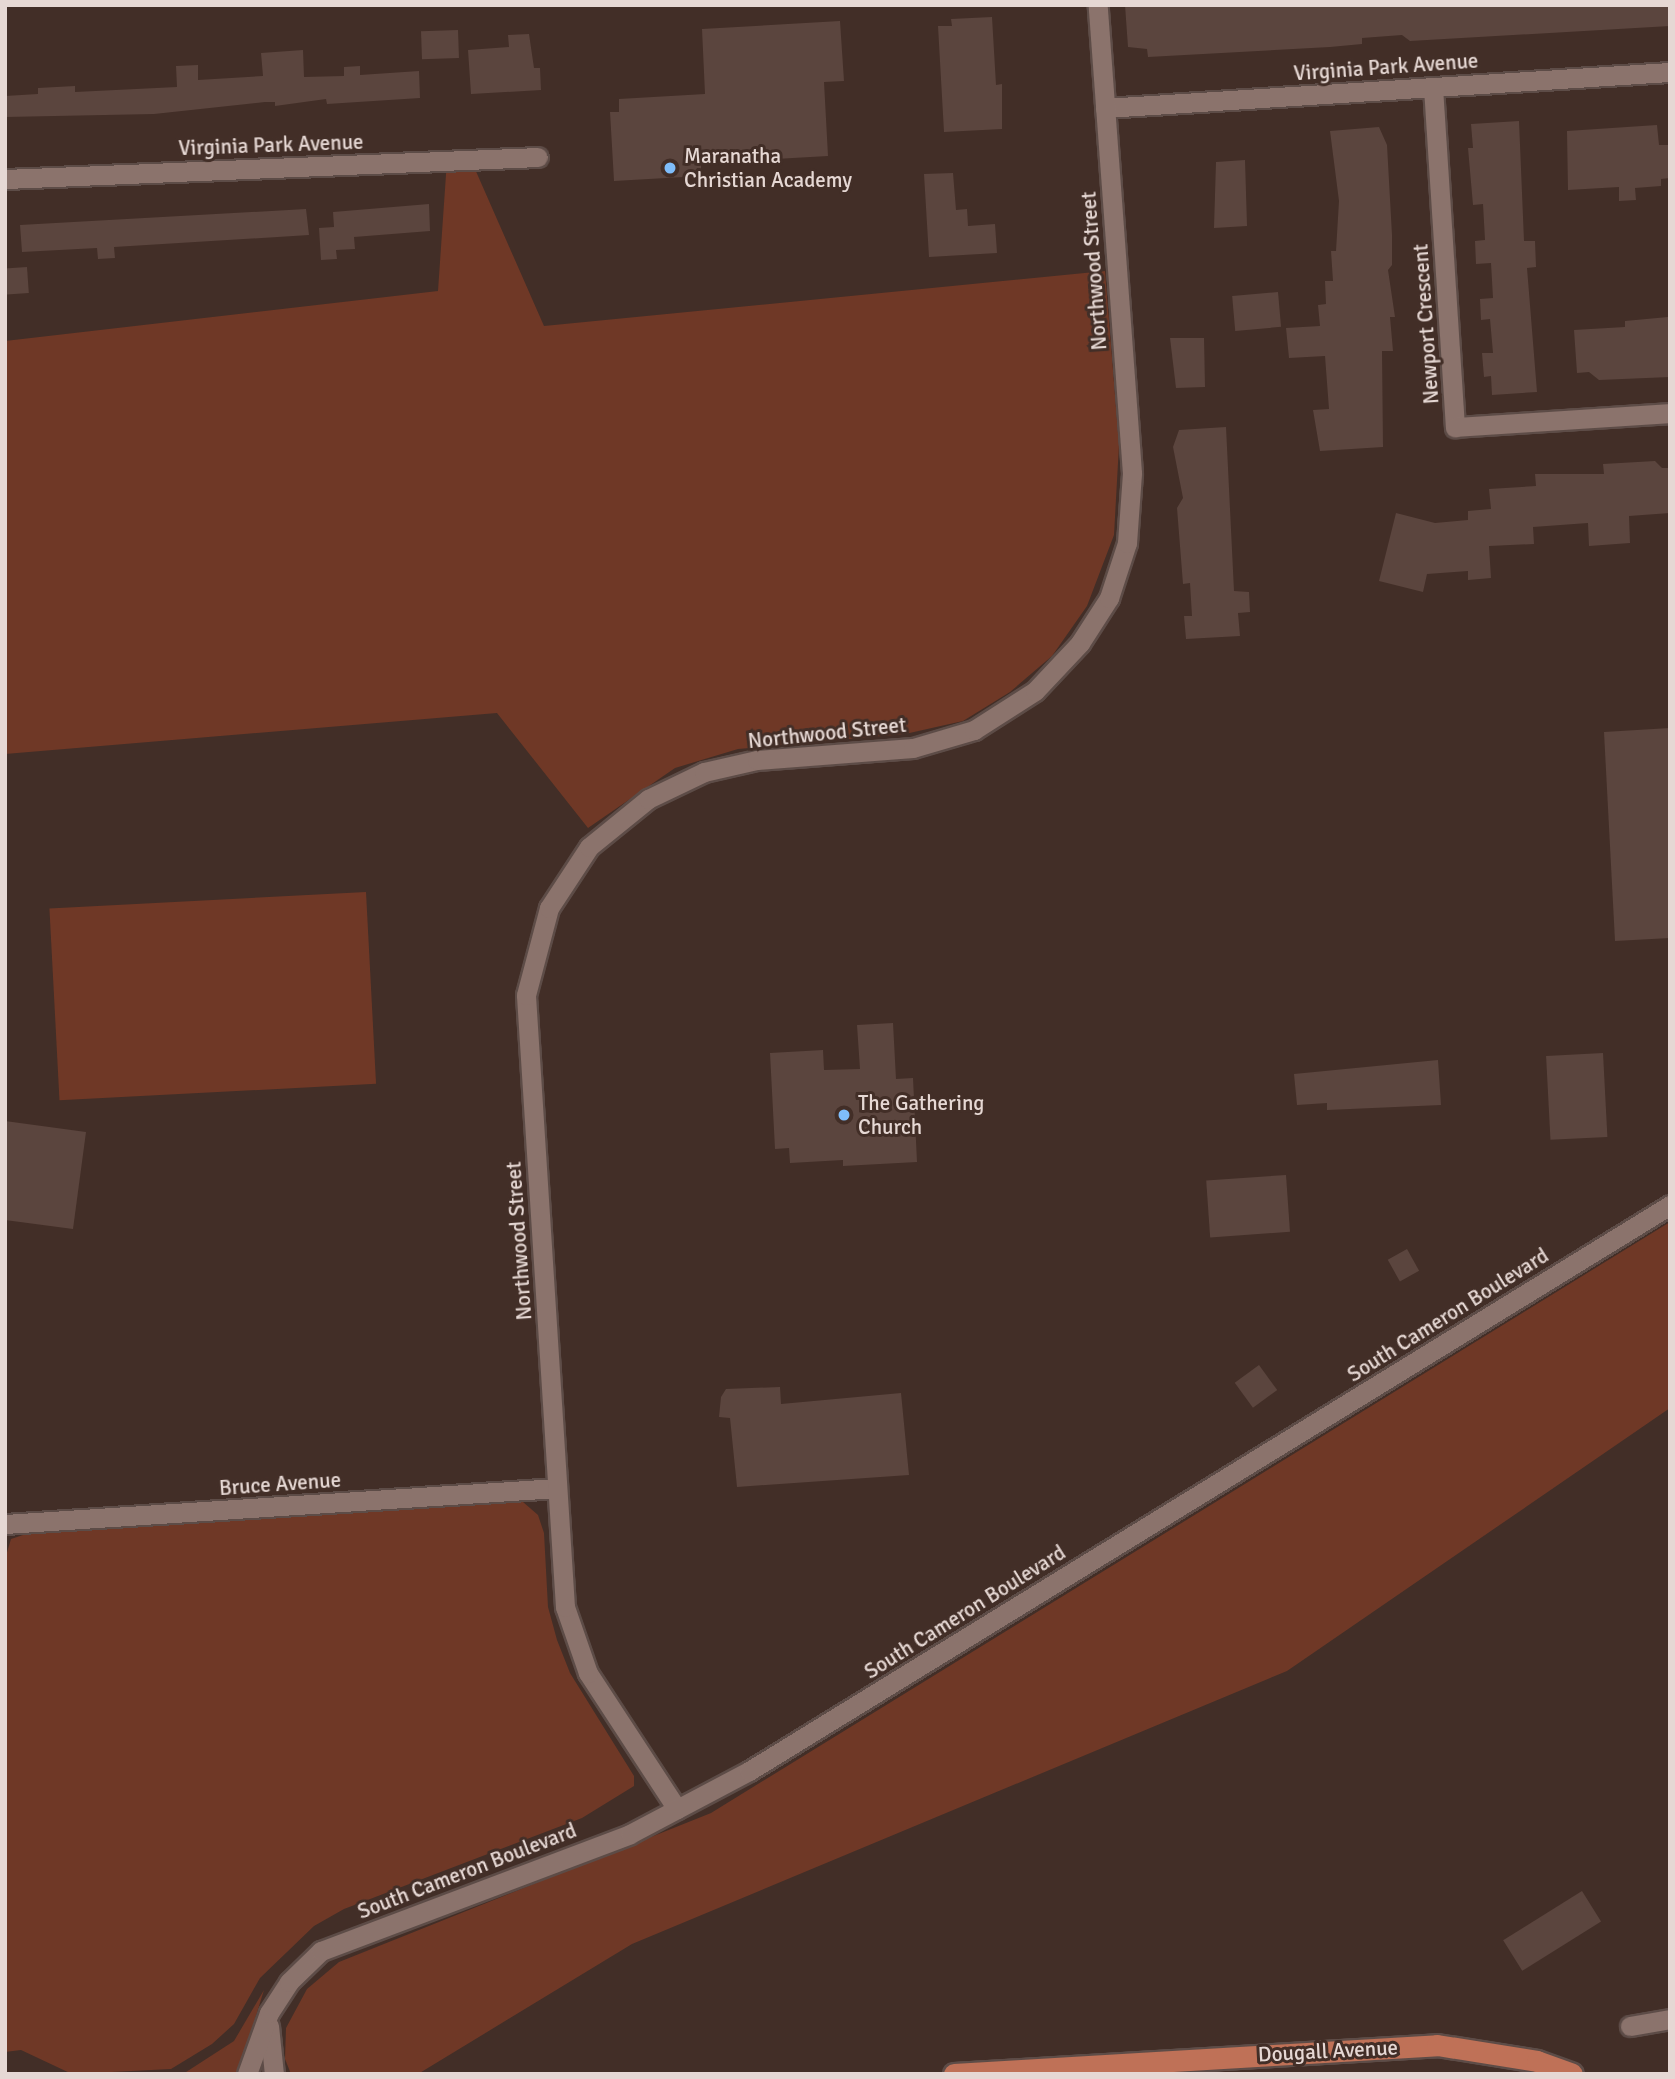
<!DOCTYPE html>
<style>
body{margin:0}
#map{position:relative;width:1675px;height:2079px;overflow:hidden;background:#422e27;font-family:Signika,sans-serif}
div>[style]{position:absolute}
.green>*{inset:0;background:#6f3826;transform-origin:0 0}
.building>*{inset:0;background:#5b453e;transform-origin:0 0}
.roads{filter:drop-shadow(2px 0 #5d4c47) drop-shadow(-2px 0 #5d4c47) drop-shadow(0 2px #5d4c47) drop-shadow(0 -2px #5d4c47)}
.street>*{height:19px;margin:-9.5px;padding:0 9.5px;transform-origin:9.5px;border-radius:9.5px;background:#8b736c}
.primary>*{height:21px;margin:-10.5px;padding:0 10.5px;transform-origin:10.5px;border-radius:10.5px;background:#bf7157}
.dots>*{width:19px;height:19px;translate:-50% -50%;box-sizing:border-box;border:4px solid #422e27;border-radius:50%}
span{translate:-50% -50%;white-space:nowrap;text-align:center;line-height:1.15;-webkit-text-stroke:6px #422e27;paint-order:stroke}
.street-label{font-size:21px;color:#e6d8d4}
.poi-label{font-size:21px;color:#e6d8d4}
.left{translate:0 -50%;text-align:left}
.frame{position:absolute;inset:0;border:7px solid #e6d8d4;pointer-events:none}
</style>
<div id="map">
<div class="green">
<i style="clip-path:polygon(447px 160px,471px 160px,544px 326px,1105px 271px,1119px 445px,1114px 535px,1087px 606px,1052px 656px,1010px 692px,963px 721px,905px 734px,738px 749px,675px 768px,588px 828px,497px 713px,5px 754px,5px 341px,438px 291px)"></i>
<i style="left:366px;top:892px;width:192px;height:317px;rotate:87deg"></i>
<i style="clip-path:polygon(1670px 1222px,1670px 1408px,1287px 1671px,632px 1944px,418px 2074px,291px 2074px,285px 2059px,286px 2028px,307px 1989px,339px 1962px,711px 1813px)"></i>
<i style="clip-path:polygon(509px 1500px,523px 1502px,538px 1515px,544px 1533px,548px 1607px,557px 1640px,570px 1673px,634px 1776px,634px 1786px,582px 1818px,344px 1909px,314px 1926px,260px 1978px,234px 2024px,212px 2044px,171px 2069px,72px 2074px,21px 2050px,5px 2052px,5px 1559px,11px 1539px,35px 1531px)"></i>
<i style="clip-path:polygon(264px 1990px,238px 2074px,183px 2074px,234px 2041px)"></i>
</div>
<div class="building">
<i style="clip-path:polygon(1125px 5px,1670px 5px,1670px 26px,1410px 41px,1402px 35px,1362px 38px,1362px 44px,1330px 47px,1148px 57px,1147px 49px,1128px 47px)"></i>
<i style="clip-path:polygon(992px 17px,996px 85px,1002px 84px,1002px 129px,944px 132px,938px 26px,952px 26px,951px 19px)"></i>
<i style="clip-path:polygon(840px 21px,844px 81px,824px 82px,828px 156px,701px 163px,701px 176px,614px 181px,610px 112px,619px 112px,619px 99px,705px 94px,702px 29px)"></i>
<i style="left:458px;top:30px;width:28px;height:37px;rotate:88deg"></i>
<i style="clip-path:polygon(529px 34px,534px 68px,540px 68px,541px 90px,471px 94px,468px 50px,509px 47px,508px 35px)"></i>
<i style="clip-path:polygon(303px 50px,304px 77px,344px 76px,344px 67px,360px 66px,360px 75px,419px 71px,420px 98px,327px 104px,326px 99px,275px 106px,275px 102px,265px 102px,154px 114px,5px 117px,5px 96px,38px 94px,38px 88px,75px 86px,75px 92px,177px 87px,176px 66px,198px 65px,198px 80px,263px 76px,261px 53px)"></i>
<i style="clip-path:polygon(1519px 121px,1524px 241px,1535px 241px,1536px 267px,1527px 268px,1537px 392px,1492px 395px,1491px 376px,1484px 377px,1482px 353px,1493px 353px,1490px 319px,1481px 320px,1480px 299px,1493px 298px,1491px 263px,1476px 264px,1475px 241px,1485px 240px,1483px 204px,1473px 205px,1468px 148px,1473px 148px,1471px 124px)"></i>
<i style="clip-path:polygon(1657px 125px,1659px 145px,1670px 145px,1670px 178px,1661px 179px,1661px 186px,1635px 188px,1636px 200px,1619px 201px,1619px 187px,1568px 190px,1567px 131px)"></i>
<i style="clip-path:polygon(1379px 127px,1387px 145px,1392px 235px,1392px 265px,1388px 270px,1395px 317px,1390px 317px,1393px 351px,1382px 351px,1383px 447px,1320px 451px,1313px 410px,1329px 409px,1325px 356px,1289px 358px,1286px 328px,1320px 326px,1318px 305px,1326px 304px,1325px 281px,1333px 281px,1331px 251px,1336px 251px,1339px 201px,1330px 131px)"></i>
<i style="clip-path:polygon(1245px 160px,1247px 226px,1214px 228px,1216px 162px)"></i>
<i style="clip-path:polygon(953px 173px,956px 210px,967px 209px,968px 226px,995px 224px,997px 253px,929px 257px,924px 174px)"></i>
<i style="clip-path:polygon(429px 204px,430px 231px,354px 237px,355px 249px,336px 250px,337px 259px,321px 260px,319px 228px,334px 227px,333px 212px)"></i>
<i style="clip-path:polygon(306px 209px,309px 235px,114px 247px,115px 258px,98px 259px,97px 248px,22px 252px,20px 225px)"></i>
<i style="left:27px;top:267px;width:26px;height:22px;rotate:86deg"></i>
<i style="left:1278px;top:292px;width:35px;height:46px;rotate:85deg"></i>
<i style="clip-path:polygon(1668px 317px,1670px 377px,1599px 380px,1589px 372px,1577px 373px,1574px 330px,1625px 327px,1625px 321px)"></i>
<i style="clip-path:polygon(1170px 338px,1204px 338px,1205px 387px,1176px 388px)"></i>
<i style="clip-path:polygon(1226px 427px,1234px 591px,1249px 592px,1250px 612px,1238px 613px,1240px 636px,1186px 639px,1184px 616px,1192px 616px,1190px 583px,1183px 584px,1177px 508px,1183px 498px,1173px 447px,1179px 430px)"></i>
<i style="clip-path:polygon(1655px 461px,1662px 468px,1670px 468px,1670px 513px,1629px 516px,1630px 543px,1589px 546px,1588px 523px,1533px 527px,1534px 544px,1489px 546px,1491px 578px,1468px 580px,1468px 571px,1427px 574px,1423px 592px,1379px 581px,1396px 513px,1435px 523px,1468px 520px,1468px 511px,1491px 509px,1489px 489px,1536px 486px,1535px 474px,1604px 474px,1603px 464px)"></i>
<i style="clip-path:polygon(1670px 728px,1670px 938px,1615px 941px,1604px 732px)"></i>
<i style="clip-path:polygon(893px 1023px,896px 1079px,913px 1078px,917px 1162px,843px 1166px,843px 1160px,790px 1163px,789px 1148px,775px 1149px,770px 1053px,823px 1050px,824px 1070px,860px 1069px,857px 1025px)"></i>
<i style="left:1603px;top:1053px;width:84px;height:57px;rotate:87deg"></i>
<i style="clip-path:polygon(1438px 1060px,1441px 1105px,1327px 1110px,1327px 1103px,1297px 1105px,1294px 1074px)"></i>
<i style="clip-path:polygon(5px 1121px,86px 1132px,73px 1229px,5px 1220px)"></i>
<i style="left:1286px;top:1175px;width:57px;height:80px;rotate:86deg"></i>
<i style="left:1407px;top:1249px;width:25px;height:22px;rotate:61deg"></i>
<i style="left:1259px;top:1365px;width:31px;height:30px;rotate:54deg"></i>
<i style="clip-path:polygon(780px 1387px,781px 1404px,901px 1393px,909px 1475px,737px 1487px,730px 1418px,719px 1417px,721px 1397px,726px 1389px)"></i>
<i style="left:1582px;top:1891px;width:36px;height:93px;rotate:58deg"></i>
</div>
<div class="roads">
<div class="street">
<i style="left:1433px;top:87px;width:341px;rotate:86.3deg"></i>
<i style="left:1455px;top:427px;width:215px;rotate:-3.7deg"></i>
<i style="left:1105px;top:108px;width:566px;rotate:-3.65deg"></i>
<i style="left:5px;top:179px;width:533px;rotate:-2.36deg"></i>
<i style="left:5px;top:1524px;width:553px;rotate:-3.73deg"></i>
<i style="left:677px;top:1809px;width:163px;rotate:-123.2deg"></i>
<i style="left:588px;top:1673px;width:70px;rotate:-109.2deg"></i>
<i style="left:565px;top:1607px;width:613px;rotate:-93.65deg"></i>
<i style="left:526px;top:995px;width:90px;rotate:-75.2deg"></i>
<i style="left:549px;top:908px;width:73px;rotate:-56.7deg"></i>
<i style="left:589px;top:847px;width:76px;rotate:-39.1deg"></i>
<i style="left:648px;top:799px;width:62px;rotate:-25.7deg"></i>
<i style="left:704px;top:772px;width:54px;rotate:-12.8deg"></i>
<i style="left:757px;top:760px;width:156px;rotate:-4.4deg"></i>
<i style="left:913px;top:748px;width:64px;rotate:-16.4deg"></i>
<i style="left:974px;top:730px;width:72px;rotate:-32.6deg"></i>
<i style="left:1035px;top:691px;width:66px;rotate:-46.8deg"></i>
<i style="left:1080px;top:643px;width:54px;rotate:-57.2deg"></i>
<i style="left:1109px;top:598px;width:58px;rotate:-71.9deg"></i>
<i style="left:1127px;top:543px;width:70px;rotate:-85.9deg"></i>
<i style="left:1132px;top:473px;width:469px;rotate:-94.2deg"></i>
<i style="left:269px;top:2026px;width:48px;rotate:84.1deg"></i>
<i style="left:1630px;top:2026px;width:41px;rotate:-9.9deg"></i>
<i style="left:247px;top:2074px;width:65px;rotate:-70.2deg"></i>
<i style="left:269px;top:2013px;width:37px;rotate:-57deg"></i>
<i style="left:289px;top:1982px;width:45px;rotate:-44.1deg"></i>
<i style="left:321px;top:1951px;width:330px;rotate:-20.7deg"></i>
<i style="left:630px;top:1834px;width:135px;rotate:-27.9deg"></i>
<i style="left:749px;top:1771px;width:1081px;rotate:-31.57deg"></i>
</div>
<div class="primary">
<i style="left:954px;top:2074px;width:484px;rotate:-3.4deg"></i>
<i style="left:1437px;top:2045px;width:101px;rotate:9.1deg"></i>
<i style="left:1537px;top:2061px;width:37px;rotate:20deg"></i>
</div>
</div>
<div class="dots">
<i style="left:670px;top:168px;background:#7fbdfa"></i>
<i style="left:844px;top:1115px;background:#7fbdfa"></i>
</div>
<div class="street-label">
<span style="left:1386px;top:67px;rotate:-4deg">Virginia Park Avenue</span>
<span style="left:271px;top:145px;rotate:-2deg">Virginia Park Avenue</span>
<span style="left:1094px;top:271px;rotate:-94deg">Northwood Street</span>
<span style="left:1426px;top:324px;rotate:-94deg">Newport Crescent</span>
<span style="left:827px;top:733px;rotate:-6deg">Northwood Street</span>
<span style="left:519px;top:1241px;rotate:-94deg">Northwood Street</span>
<span style="left:1448px;top:1315px;rotate:-32deg">South Cameron Boulevard</span>
<span style="left:280px;top:1484px;rotate:-4deg">Bruce Avenue</span>
<span style="left:965px;top:1612px;rotate:-32deg">South Cameron Boulevard</span>
<span style="left:467px;top:1871px;rotate:-21deg">South Cameron Boulevard</span>
<span style="left:1328px;top:2051px;rotate:-3deg">Dougall Avenue</span>
</div>
<div class="poi-label">
<span class="left" style="left:684px;top:168px">Maranatha<br>Christian Academy</span>
<span class="left" style="left:858px;top:1115px">The Gathering<br>Church</span>
</div>
<div class="frame"></div>
</div>
